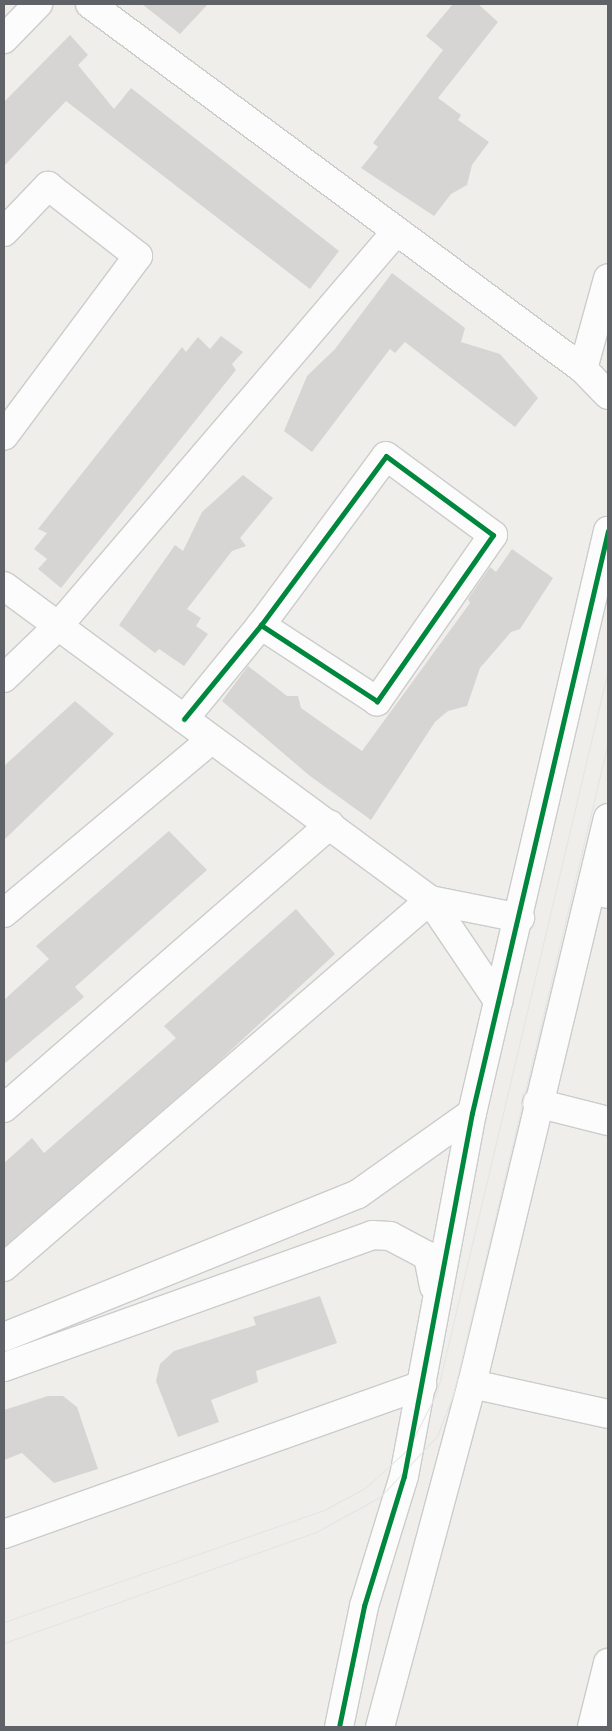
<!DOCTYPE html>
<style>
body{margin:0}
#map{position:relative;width:612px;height:1731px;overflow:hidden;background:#efeeea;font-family:Lato,sans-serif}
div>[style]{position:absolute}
.building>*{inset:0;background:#d6d5d3}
.roads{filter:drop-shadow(1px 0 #cbcccc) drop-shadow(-1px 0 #cbcccc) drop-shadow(0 1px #cbcccc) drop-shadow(0 -1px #cbcccc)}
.street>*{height:28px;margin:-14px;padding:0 14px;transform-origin:14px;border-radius:14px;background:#fdfcfc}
.secondary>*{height:28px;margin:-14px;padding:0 14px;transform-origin:14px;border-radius:14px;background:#fdfcfc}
.tram>*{height:1px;margin:-0.5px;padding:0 0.5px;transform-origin:0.5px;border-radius:0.5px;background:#e4e4e4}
.cycleway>*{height:5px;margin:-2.5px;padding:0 2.5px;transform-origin:2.5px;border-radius:2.5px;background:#00873e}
span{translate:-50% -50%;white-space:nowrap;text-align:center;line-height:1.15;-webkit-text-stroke:4.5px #fff;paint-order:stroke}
.frame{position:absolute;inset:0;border:5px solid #5f6368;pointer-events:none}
</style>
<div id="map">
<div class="building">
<i style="clip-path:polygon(142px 4px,208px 4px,180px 34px)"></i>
<i style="clip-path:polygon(453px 4px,478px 4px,498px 22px,438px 98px,461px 115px,458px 120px,489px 142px,472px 165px,467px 185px,451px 194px,434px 216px,361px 168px,378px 147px,373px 143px,443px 50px,426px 36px)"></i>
<i style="clip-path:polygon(70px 35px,88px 55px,78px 65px,114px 109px,131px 88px,339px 251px,310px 289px,66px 101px,4px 166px,4px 102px)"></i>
<i style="clip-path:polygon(392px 273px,465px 328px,461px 342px,500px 354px,538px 398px,515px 427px,405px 342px,395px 353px,390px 349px,312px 452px,284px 431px,307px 376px,335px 349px)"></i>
<i style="clip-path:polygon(221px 336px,243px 352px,232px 364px,236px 370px,61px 588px,38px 569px,47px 559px,34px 549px,47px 533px,38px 529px,182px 347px,186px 352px,198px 337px,210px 349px)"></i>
<i style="clip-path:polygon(243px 475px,273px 498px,240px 538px,246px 546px,232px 551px,187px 609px,201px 618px,196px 626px,208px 634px,184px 666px,159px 649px,155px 653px,119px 625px,175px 545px,183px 551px,202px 512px)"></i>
<i style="clip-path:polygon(512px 549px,553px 578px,520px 629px,511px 632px,480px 668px,467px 706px,448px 711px,435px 722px,371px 820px,310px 776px,222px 701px,248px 666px,287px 696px,298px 696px,301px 708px,362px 751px,470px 603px,468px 599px,490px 567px,496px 572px)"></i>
<i style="clip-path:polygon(75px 701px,114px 734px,4px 840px,4px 766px)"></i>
<i style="clip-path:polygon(169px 831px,207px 870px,75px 987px,84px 997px,4px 1064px,4px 1000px,49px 959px,36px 946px)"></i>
<i style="clip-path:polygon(296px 909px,335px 954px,215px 1065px,4px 1247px,4px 1163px,32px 1138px,44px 1153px,176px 1038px,164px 1026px)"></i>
<i style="clip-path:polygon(320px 1296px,337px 1343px,256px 1371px,258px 1382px,211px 1400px,219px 1422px,178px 1437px,156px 1381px,160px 1364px,174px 1351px,256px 1325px,253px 1317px)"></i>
<i style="clip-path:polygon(48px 1396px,63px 1396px,77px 1407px,98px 1469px,54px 1483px,22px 1453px,4px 1460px,4px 1410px)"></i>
</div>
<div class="roads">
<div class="street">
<i style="left:90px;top:4px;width:613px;rotate:36.51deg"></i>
<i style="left:583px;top:369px;width:36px;rotate:46deg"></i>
<i style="left:4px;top:232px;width:64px;rotate:-46.3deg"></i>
<i style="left:48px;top:186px;width:114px;rotate:37.9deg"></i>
<i style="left:138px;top:256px;width:224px;rotate:126.7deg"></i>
<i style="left:583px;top:369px;width:94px;rotate:-74.6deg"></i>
<i style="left:4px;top:586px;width:529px;rotate:36.39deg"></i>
<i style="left:430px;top:900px;width:122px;rotate:56deg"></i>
<i style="left:4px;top:678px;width:76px;rotate:-43.9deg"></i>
<i style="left:59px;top:625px;width:516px;rotate:-49.4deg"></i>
<i style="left:184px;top:719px;width:122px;rotate:-50.7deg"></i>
<i style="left:261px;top:625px;width:210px;rotate:-53.5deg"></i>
<i style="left:386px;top:456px;width:133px;rotate:36.4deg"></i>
<i style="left:493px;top:535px;width:203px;rotate:124.9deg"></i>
<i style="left:377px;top:701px;width:139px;rotate:-146.8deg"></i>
<i style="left:591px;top:890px;width:17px;rotate:13deg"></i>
<i style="left:430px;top:900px;width:92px;rotate:11.3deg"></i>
<i style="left:4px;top:913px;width:270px;rotate:-39.9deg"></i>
<i style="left:537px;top:1103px;width:73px;rotate:14.2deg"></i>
<i style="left:4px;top:1108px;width:432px;rotate:-41deg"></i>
<i style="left:4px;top:1267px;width:562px;rotate:-40.74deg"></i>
<i style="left:472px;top:1384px;width:139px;rotate:12.4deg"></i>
<i style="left:4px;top:1534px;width:444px;rotate:-19.6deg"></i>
<i style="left:592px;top:1727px;width:66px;rotate:-76deg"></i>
</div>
<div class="secondary">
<i style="left:4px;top:39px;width:49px;rotate:-45.8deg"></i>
<i style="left:4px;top:1337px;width:382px;rotate:-22deg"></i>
<i style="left:358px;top:1194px;width:140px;rotate:-35.4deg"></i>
<i style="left:4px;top:1367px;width:391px;rotate:-19.7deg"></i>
<i style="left:372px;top:1235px;width:18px;rotate:3deg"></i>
<i style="left:390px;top:1236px;width:43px;rotate:27.8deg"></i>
<i style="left:428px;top:1256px;width:31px;rotate:79deg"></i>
<i style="left:339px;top:1727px;width:124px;rotate:-78.3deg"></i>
<i style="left:364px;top:1606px;width:136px;rotate:-72.9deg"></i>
<i style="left:404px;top:1476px;width:369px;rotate:-79.4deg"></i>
<i style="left:472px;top:1113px;width:598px;rotate:-76.85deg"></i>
<i style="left:380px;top:1727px;width:355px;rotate:-75deg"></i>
<i style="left:472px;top:1384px;width:582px;rotate:-76.49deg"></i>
</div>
</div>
<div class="tram">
<i style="left:4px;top:1622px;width:339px;rotate:-19.3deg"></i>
<i style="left:324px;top:1510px;width:47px;rotate:-28.2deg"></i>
<i style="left:365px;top:1488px;width:58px;rotate:-42.2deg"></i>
<i style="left:408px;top:1449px;width:64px;rotate:-63deg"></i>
<i style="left:437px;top:1392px;width:742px;rotate:-76.68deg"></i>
<i style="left:4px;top:1643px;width:331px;rotate:-19.6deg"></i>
<i style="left:316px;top:1532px;width:73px;rotate:-28.7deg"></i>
<i style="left:380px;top:1497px;width:83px;rotate:-46.9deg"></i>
<i style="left:437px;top:1436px;width:44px;rotate:-68.7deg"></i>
<i style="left:453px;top:1395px;width:671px;rotate:-76.65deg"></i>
</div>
<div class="cycleway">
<i style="left:184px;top:719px;width:122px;rotate:-50.7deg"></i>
<i style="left:261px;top:625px;width:210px;rotate:-53.5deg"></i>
<i style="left:386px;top:456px;width:133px;rotate:36.4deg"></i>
<i style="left:493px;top:535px;width:203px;rotate:124.9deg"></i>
<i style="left:377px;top:701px;width:139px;rotate:-146.8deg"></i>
<i style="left:339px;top:1727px;width:124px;rotate:-78.3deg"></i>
<i style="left:364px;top:1606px;width:136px;rotate:-72.9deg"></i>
<i style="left:404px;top:1476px;width:369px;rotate:-79.4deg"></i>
<i style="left:472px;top:1113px;width:598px;rotate:-76.85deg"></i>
</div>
<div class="frame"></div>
</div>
